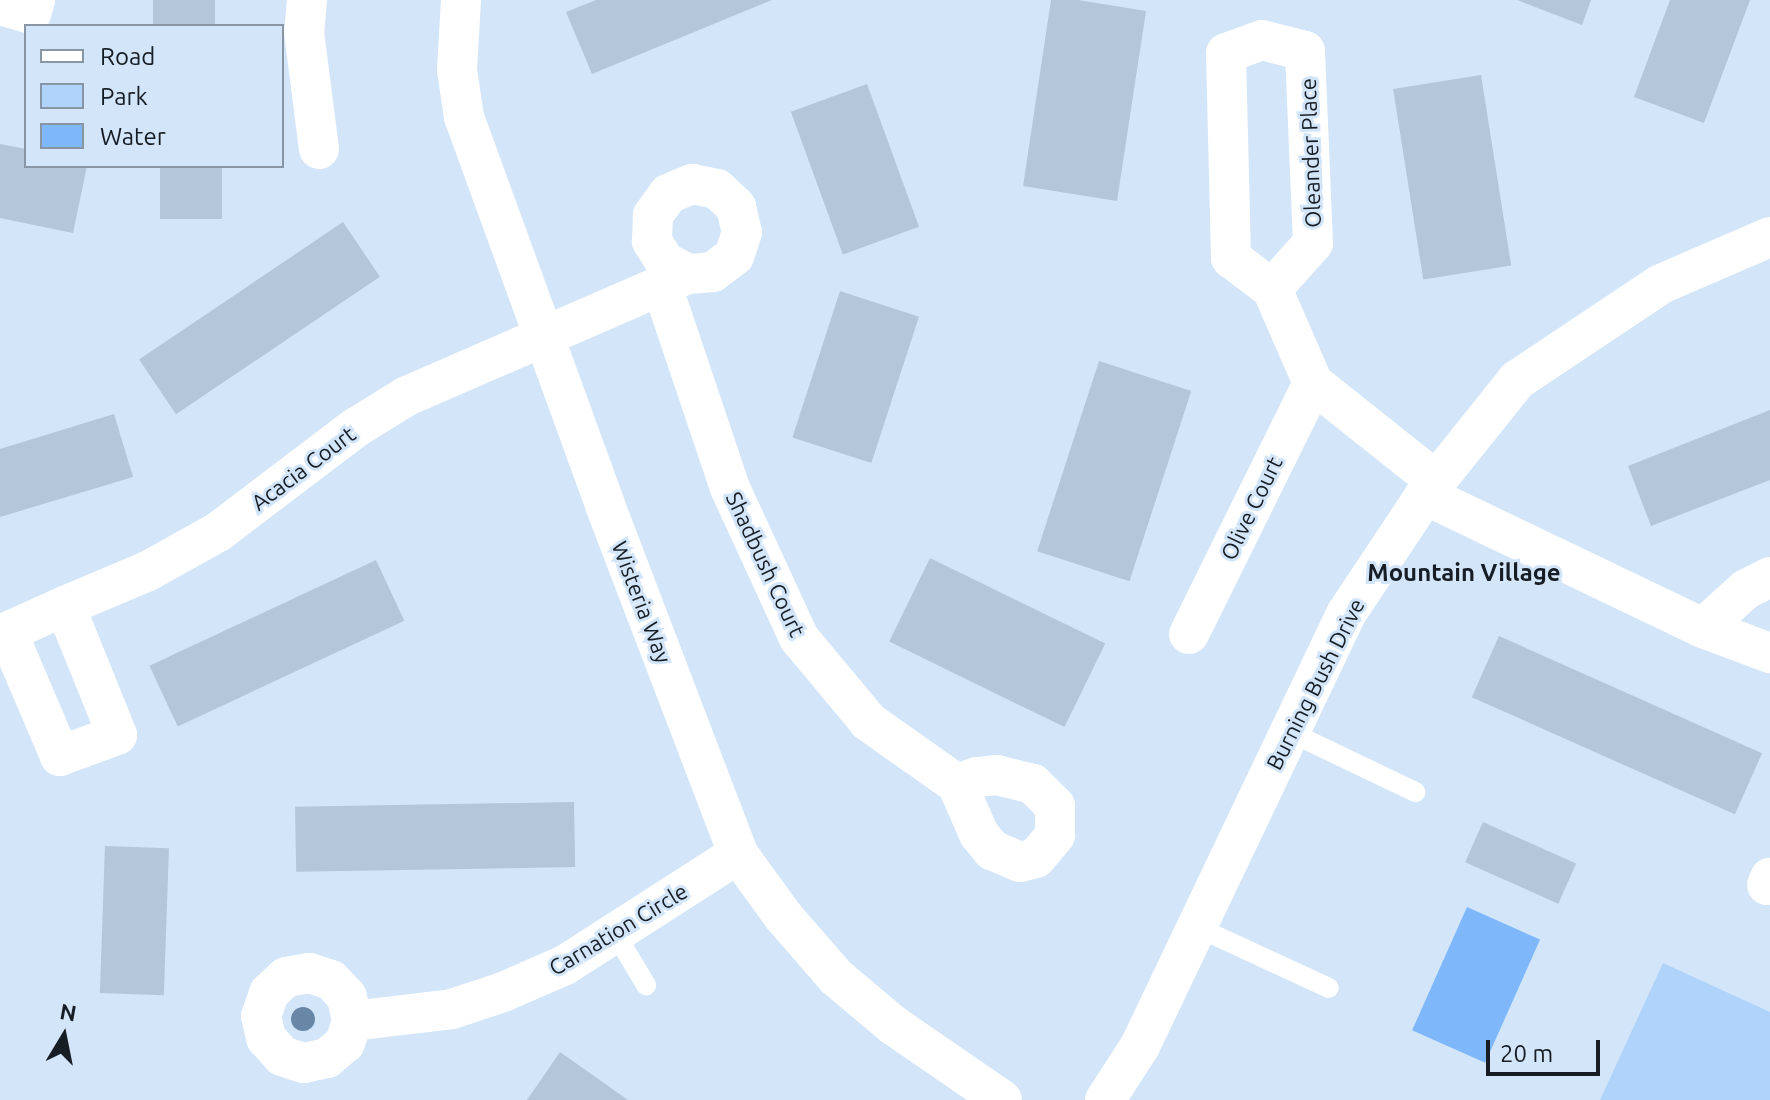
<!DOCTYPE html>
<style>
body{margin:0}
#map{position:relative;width:1770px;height:1100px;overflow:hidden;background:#d3e5f9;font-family:Ubuntu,sans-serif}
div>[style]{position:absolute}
.green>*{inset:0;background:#b0d3fb}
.water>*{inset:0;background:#7eb8fb;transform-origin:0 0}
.building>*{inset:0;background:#b4c6da;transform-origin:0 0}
.lane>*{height:20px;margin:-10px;padding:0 10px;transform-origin:10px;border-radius:10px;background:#fff}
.street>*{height:40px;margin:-20px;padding:0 20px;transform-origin:20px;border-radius:20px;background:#fff}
.trees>*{width:24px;height:24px;margin:-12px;border-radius:50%;background:#6887a7}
span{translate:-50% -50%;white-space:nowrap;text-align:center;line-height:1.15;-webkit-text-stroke:6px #d3e5f9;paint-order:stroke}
.street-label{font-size:22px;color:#171d24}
.neighbourhood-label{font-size:24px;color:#171d24;font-weight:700}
.legend{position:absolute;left:24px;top:24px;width:260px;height:144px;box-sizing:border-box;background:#d3e5f9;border:2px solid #8895a4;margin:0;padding:10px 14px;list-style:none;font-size:24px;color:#171d24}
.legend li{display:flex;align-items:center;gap:16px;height:40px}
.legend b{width:40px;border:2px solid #8895a4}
.north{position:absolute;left:24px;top:996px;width:80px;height:80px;-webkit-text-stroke:6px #d3e5f9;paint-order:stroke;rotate:10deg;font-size:22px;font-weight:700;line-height:32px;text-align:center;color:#171d24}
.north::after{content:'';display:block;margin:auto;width:28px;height:36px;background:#171d24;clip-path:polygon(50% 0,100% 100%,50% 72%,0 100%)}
.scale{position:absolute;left:1486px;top:1040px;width:114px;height:36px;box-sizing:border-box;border:4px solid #171d24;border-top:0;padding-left:10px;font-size:24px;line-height:28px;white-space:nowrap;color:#171d24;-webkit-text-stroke:6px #d3e5f9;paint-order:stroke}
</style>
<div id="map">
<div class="green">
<i style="clip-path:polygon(1663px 963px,1770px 1012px,1770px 1100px,1600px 1100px)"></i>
</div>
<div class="water">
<i style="left:1467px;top:907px;width:80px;height:135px;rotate:24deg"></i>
</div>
<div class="building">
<i style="left:153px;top:0;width:62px;height:26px"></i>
<i style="clip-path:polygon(596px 0,772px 0,592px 74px,566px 12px)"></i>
<i style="clip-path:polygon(1051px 0,1078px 0,1146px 11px,1117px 201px,1023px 186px)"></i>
<i style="clip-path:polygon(1517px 0,1591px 0,1582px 25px)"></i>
<i style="clip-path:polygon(1670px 0,1750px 0,1704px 123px,1634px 97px)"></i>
<i style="left:1481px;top:75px;width:193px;height:89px;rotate:81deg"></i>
<i style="left:867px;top:84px;width:152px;height:81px;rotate:70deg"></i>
<i style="clip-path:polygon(0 144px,26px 149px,26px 166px,87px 166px,73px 233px,0 218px)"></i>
<i style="left:160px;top:166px;width:62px;height:53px"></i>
<i style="left:343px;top:222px;width:66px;height:246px;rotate:56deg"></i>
<i style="left:840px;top:291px;width:83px;height:154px;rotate:18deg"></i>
<i style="left:1099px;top:361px;width:97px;height:200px;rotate:18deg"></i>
<i style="clip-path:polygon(1770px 410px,1770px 480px,1651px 526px,1628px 466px)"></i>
<i style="clip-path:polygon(114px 414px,133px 477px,0 517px,0 449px)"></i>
<i style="left:930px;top:558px;width:195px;height:93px;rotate:26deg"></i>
<i style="left:376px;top:560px;width:67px;height:250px;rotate:65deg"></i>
<i style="left:1499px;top:636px;width:288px;height:67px;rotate:24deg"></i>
<i style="left:574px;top:802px;width:65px;height:279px;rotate:89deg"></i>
<i style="left:1483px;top:822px;width:102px;height:44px;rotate:24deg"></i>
<i style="left:105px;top:846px;width:64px;height:147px;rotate:2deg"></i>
<i style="clip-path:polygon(560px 1052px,628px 1100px,527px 1100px)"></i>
</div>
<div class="lane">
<i style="left:1290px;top:732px;width:139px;rotate:25.6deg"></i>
<i style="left:1197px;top:927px;width:145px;rotate:24.8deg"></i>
<i style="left:615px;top:933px;width:61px;rotate:59.2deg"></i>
</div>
<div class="street">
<i style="left:307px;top:0;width:32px;rotate:95deg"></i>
<i style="left:304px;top:32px;width:118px;rotate:82.7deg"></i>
<i style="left:461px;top:0;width:70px;rotate:93.3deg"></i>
<i style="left:457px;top:70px;width:48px;rotate:81.5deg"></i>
<i style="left:464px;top:117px;width:413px;rotate:70deg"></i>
<i style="left:605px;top:505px;width:373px;rotate:69.1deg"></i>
<i style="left:738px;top:854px;width:77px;rotate:54deg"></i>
<i style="left:783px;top:916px;width:81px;rotate:49deg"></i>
<i style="left:836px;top:977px;width:75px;rotate:40.1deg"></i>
<i style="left:893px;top:1025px;width:132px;rotate:34.5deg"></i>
<i style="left:0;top:5px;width:32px;rotate:16deg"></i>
<i style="left:31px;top:14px;width:15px;rotate:-74deg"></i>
<i style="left:662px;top:286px;width:213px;rotate:71.4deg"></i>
<i style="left:730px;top:488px;width:165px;rotate:65.3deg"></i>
<i style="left:799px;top:638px;width:109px;rotate:50.2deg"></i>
<i style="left:869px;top:722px;width:108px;rotate:35.2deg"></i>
<i style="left:957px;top:784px;width:55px;rotate:66.3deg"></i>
<i style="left:979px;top:834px;width:21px;rotate:51deg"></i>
<i style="left:992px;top:850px;width:30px;rotate:23deg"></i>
<i style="left:1020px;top:862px;width:16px;rotate:-14deg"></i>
<i style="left:1036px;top:858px;width:30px;rotate:-50deg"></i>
<i style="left:1055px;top:835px;width:29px;rotate:-90deg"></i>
<i style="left:1055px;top:806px;width:31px;rotate:-135deg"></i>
<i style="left:1033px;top:784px;width:37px;rotate:-166deg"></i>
<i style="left:997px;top:775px;width:20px;rotate:174deg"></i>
<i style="left:977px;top:777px;width:21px;rotate:161deg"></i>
<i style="left:1272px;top:289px;width:62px;rotate:-48.3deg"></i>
<i style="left:1313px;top:243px;width:192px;rotate:-92.4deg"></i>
<i style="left:1305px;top:51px;width:44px;rotate:-165.7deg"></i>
<i style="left:1262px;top:40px;width:38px;rotate:160deg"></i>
<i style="left:1226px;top:53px;width:205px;rotate:88.6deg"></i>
<i style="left:1231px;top:258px;width:51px;rotate:37.1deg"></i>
<i style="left:1272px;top:289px;width:103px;rotate:66.4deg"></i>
<i style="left:1313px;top:383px;width:157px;rotate:38.5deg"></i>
<i style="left:1425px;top:495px;width:308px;rotate:25.6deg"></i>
<i style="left:1770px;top:577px;width:27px;rotate:153deg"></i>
<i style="left:1746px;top:589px;width:58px;rotate:137.8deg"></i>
<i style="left:1703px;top:628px;width:72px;rotate:20.5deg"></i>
<i style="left:65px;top:606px;width:139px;rotate:68deg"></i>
<i style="left:117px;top:735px;width:61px;rotate:159.8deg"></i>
<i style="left:60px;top:756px;width:135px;rotate:-113.1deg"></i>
<i style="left:7px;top:632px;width:64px;rotate:-24.1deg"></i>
<i style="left:65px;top:606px;width:90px;rotate:-22.9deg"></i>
<i style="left:148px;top:571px;width:80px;rotate:-29.1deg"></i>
<i style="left:218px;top:532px;width:172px;rotate:-37.2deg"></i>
<i style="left:355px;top:428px;width:61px;rotate:-31.6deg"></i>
<i style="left:407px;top:396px;width:306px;rotate:-23.5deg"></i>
<i style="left:688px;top:274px;width:26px;rotate:-152deg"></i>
<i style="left:665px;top:262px;width:25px;rotate:-122deg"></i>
<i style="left:652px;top:241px;width:26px;rotate:-88deg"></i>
<i style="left:653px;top:215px;width:26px;rotate:-54deg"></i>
<i style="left:668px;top:194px;width:26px;rotate:-23deg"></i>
<i style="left:692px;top:184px;width:25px;rotate:11deg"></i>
<i style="left:717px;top:189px;width:26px;rotate:43deg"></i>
<i style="left:736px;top:207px;width:26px;rotate:77deg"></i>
<i style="left:742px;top:232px;width:25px;rotate:108deg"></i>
<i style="left:734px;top:256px;width:26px;rotate:143deg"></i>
<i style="left:713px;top:272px;width:25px;rotate:175deg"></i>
<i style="left:1189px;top:634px;width:280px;rotate:-63.7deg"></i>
<i style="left:1767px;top:885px;width:8px;rotate:-67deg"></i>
<i style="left:352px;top:1021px;width:25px;rotate:-102deg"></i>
<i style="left:347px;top:997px;width:23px;rotate:-133deg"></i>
<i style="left:331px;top:980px;width:23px;rotate:-162deg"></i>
<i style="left:309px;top:973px;width:23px;rotate:170deg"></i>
<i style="left:286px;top:977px;width:23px;rotate:137deg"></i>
<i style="left:269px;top:993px;width:24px;rotate:109deg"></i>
<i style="left:261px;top:1016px;width:23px;rotate:77deg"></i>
<i style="left:266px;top:1038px;width:24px;rotate:48deg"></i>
<i style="left:282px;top:1056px;width:23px;rotate:18deg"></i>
<i style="left:304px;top:1063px;width:24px;rotate:-12deg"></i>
<i style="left:327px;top:1058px;width:23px;rotate:-40deg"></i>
<i style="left:345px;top:1043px;width:23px;rotate:-72deg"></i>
<i style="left:352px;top:1021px;width:101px;rotate:-6.8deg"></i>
<i style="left:452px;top:1009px;width:54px;rotate:-18.4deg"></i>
<i style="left:503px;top:992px;width:68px;rotate:-23.5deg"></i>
<i style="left:565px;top:965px;width:206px;rotate:-32.7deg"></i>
<i style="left:1105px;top:1100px;width:64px;rotate:-57.1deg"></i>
<i style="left:1140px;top:1046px;width:479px;rotate:-64.5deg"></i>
<i style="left:1346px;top:614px;width:143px;rotate:-56.4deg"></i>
<i style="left:1425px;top:495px;width:147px;rotate:-51.3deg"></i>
<i style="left:1517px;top:380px;width:173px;rotate:-33.7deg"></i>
<i style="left:1661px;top:284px;width:119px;rotate:-23.3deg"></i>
</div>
<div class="trees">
<i style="left:303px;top:1019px"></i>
</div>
<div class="street-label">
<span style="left:1310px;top:153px;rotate:-92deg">Oleander Place</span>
<span style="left:303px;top:468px;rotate:-37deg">Acacia Court</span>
<span style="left:1251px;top:508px;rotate:-64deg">Olive Court</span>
<span style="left:766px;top:564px;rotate:65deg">Shadbush Court</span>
<span style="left:642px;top:602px;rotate:69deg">Wisteria Way</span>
<span style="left:1315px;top:684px;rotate:-63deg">Burning Bush Drive</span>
<span style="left:618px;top:929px;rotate:-31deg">Carnation Circle</span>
</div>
<div class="neighbourhood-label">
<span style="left:1464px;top:573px">Mountain Village</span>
</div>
<ul class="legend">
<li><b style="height:10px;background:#fff"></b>Road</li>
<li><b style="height:22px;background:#b0d3fb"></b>Park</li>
<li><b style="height:22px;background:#7eb8fb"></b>Water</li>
</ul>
<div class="north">N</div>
<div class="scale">20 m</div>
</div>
